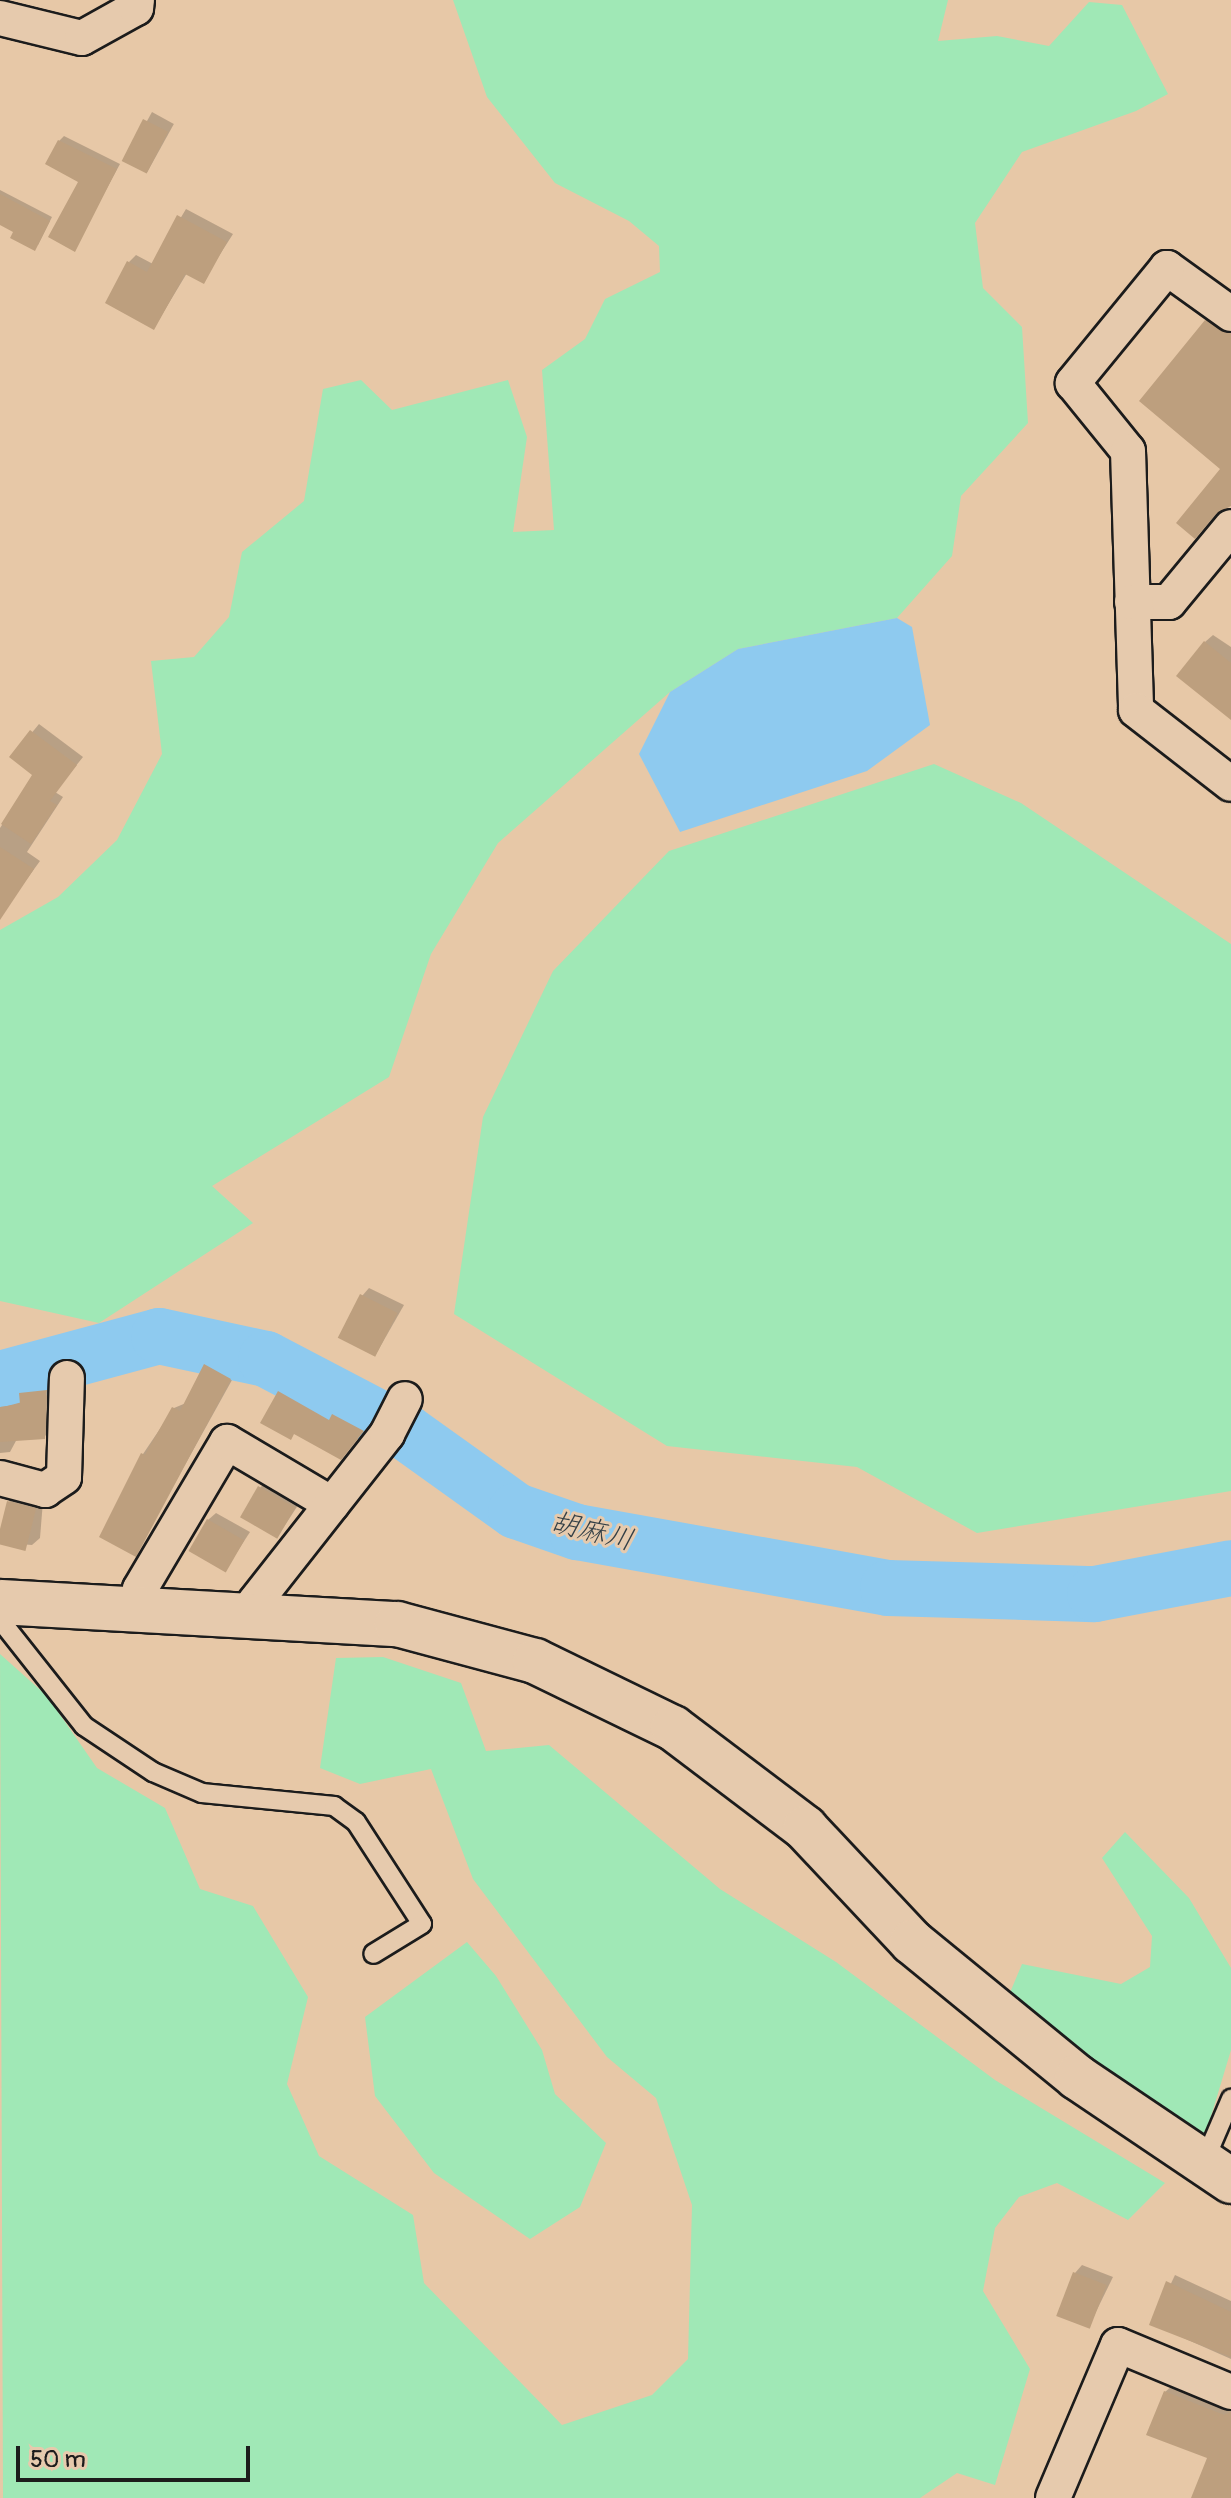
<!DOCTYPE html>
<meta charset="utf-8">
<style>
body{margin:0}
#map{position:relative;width:1231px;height:2498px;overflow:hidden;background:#e7c8a7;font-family:Pangolin,"Klee One",sans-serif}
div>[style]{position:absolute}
.green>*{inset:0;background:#a0e8b6}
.water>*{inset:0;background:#8ecaef}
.shadow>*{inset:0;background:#0003;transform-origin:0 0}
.river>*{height:56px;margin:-28px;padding:0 28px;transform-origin:28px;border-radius:28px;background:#8ecaef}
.building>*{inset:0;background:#bd9f7e;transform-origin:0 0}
.roads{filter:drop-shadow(2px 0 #1c1c1c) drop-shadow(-2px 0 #1c1c1c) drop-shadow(0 2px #1c1c1c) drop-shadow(0 -2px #1c1c1c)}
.lane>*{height:18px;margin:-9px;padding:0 9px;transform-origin:9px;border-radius:9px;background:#e6caad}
.street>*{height:34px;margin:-17px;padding:0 17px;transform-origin:17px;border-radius:17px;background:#e6caad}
.secondary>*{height:44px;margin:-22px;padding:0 22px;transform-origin:22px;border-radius:22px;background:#e6caad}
span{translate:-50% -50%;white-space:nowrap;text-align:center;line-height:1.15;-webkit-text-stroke:6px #e6caad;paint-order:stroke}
.water-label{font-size:28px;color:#333f46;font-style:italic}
.scale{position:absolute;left:16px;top:2446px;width:234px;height:36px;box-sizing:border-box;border:4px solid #1c1c1c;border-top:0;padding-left:10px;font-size:24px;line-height:28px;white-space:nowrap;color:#1c1c1c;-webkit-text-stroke:6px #e6caad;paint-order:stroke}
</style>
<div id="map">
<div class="green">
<i style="clip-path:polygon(453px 0,948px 0,938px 41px,997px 36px,1049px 46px,1089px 2px,1122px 5px,1168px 94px,1136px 111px,1022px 152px,975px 223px,983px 288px,1022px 327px,1028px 423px,961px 496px,952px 556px,897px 618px,738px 649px,670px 692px,498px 843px,431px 954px,389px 1077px,212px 1186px,253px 1223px,99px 1323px,0 1301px,0 930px,58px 897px,117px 840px,162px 754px,151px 661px,194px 657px,229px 617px,242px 552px,304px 501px,323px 389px,361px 380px,392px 410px,508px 380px,527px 437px,513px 532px,554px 530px,542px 370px,585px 339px,605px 299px,660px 272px,659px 246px,629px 221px,555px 183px,487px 97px)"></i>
<i style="clip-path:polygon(934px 764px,1021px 803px,1231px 944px,1231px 1491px,977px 1533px,857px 1467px,667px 1446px,454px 1314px,483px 1117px,553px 971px,669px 851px)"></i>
<i style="clip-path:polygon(0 1654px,47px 1696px,97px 1768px,165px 1808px,200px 1889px,253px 1906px,308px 1997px,287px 2084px,319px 2156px,413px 2215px,424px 2283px,562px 2425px,652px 2395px,688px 2359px,692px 2205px,656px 2098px,607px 2057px,473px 1879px,431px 1769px,360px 1784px,320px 1768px,336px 1658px,383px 1657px,461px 1683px,486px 1751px,549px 1745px,720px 1889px,836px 1962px,995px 2080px,1165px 2183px,1128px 2220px,1057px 2183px,1019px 2197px,995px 2228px,983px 2291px,1030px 2369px,995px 2485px,957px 2473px,920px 2498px,3px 2498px)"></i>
<i style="clip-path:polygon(1125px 1832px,1189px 1898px,1231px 1968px,1231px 2050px,1203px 2143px,1096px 2076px,1009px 1995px,1022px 1964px,1121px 1984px,1150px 1967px,1152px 1936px,1102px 1858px)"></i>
<i style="clip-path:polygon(467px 1942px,496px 1976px,542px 2050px,555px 2094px,606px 2143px,580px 2207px,530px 2239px,434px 2173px,375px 2096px,365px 2017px)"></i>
</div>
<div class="water">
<i style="clip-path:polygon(897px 618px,912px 627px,930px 725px,867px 771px,680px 832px,639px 754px,670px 692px,738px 649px)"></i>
</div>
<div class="shadow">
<i style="left:152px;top:112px;width:25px;height:55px;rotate:29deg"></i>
<i style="clip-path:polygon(64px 136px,120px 164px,74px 249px,81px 181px,59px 141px)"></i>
<i style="clip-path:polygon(0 190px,52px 217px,38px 245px,0 223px)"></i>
<i style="clip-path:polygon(186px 209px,233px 234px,203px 281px,187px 273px,154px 328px,129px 262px,136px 255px,153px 264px)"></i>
<i style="clip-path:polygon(1214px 313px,1231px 321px,1231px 500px,1206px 321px)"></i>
<i style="clip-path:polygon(1213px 635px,1231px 647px,1231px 718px,1205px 642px)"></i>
<i style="clip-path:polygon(39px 724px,83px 757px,55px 792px,63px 797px,27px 852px,40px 861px,8px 905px,0 900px,0 828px,35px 775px,12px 757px)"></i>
<i style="clip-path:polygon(369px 1288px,404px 1305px,376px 1354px,362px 1296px)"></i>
<i style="clip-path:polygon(214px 1358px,237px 1371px,135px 1555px,143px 1454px,174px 1408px,186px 1403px)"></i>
<i style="clip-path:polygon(53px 1384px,52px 1429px,44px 1437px,17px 1439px,10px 1452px,0 1453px,0 1401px,21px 1398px,28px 1386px)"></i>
<i style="clip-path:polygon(287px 1385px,336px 1413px,341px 1407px,369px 1423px,348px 1450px,296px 1432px,279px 1393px)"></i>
<i style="clip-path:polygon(267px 1480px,302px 1499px,278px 1536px,260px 1488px)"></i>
<i style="clip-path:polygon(17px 1494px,43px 1501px,40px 1538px,32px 1545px,6px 1543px,9px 1502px)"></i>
<i style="clip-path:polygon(216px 1513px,250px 1532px,226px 1569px,208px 1520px)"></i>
<i style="clip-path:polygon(1082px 2265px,1113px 2277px,1089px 2326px,1075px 2273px)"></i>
<i style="clip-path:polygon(1175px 2275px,1231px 2301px,1231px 2359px,1152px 2324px)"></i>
<i style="clip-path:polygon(1173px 2385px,1231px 2406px,1231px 2498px,1193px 2498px,1209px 2457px,1165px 2392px)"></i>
</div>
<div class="river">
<i style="left:0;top:1379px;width:165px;rotate:-15.1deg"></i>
<i style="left:159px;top:1336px;width:109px;rotate:12.1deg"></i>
<i style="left:266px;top:1359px;width:159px;rotate:27.7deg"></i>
<i style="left:407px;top:1433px;width:134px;rotate:35.6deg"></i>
<i style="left:516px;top:1511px;width:65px;rotate:19deg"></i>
<i style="left:577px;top:1532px;width:316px;rotate:10.2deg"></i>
<i style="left:888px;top:1588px;width:207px;rotate:1.7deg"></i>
<i style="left:1095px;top:1594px;width:138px;rotate:-10.8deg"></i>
</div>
<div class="building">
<i style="left:143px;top:119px;width:28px;height:47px;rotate:27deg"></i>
<i style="clip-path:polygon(58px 140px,117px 169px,75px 252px,48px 237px,78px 182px,45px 164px)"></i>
<i style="clip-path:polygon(0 194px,50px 221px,35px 251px,10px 238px,13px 232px,0 225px)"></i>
<i style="clip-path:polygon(177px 215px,227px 242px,204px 284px,185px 274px,154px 330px,105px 303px,127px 261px,147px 272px)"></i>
<i style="clip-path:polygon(1205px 320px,1231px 334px,1231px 506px,1216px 514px,1195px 539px,1176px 523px,1220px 469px,1139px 401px)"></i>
<i style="clip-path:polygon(1204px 641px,1231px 663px,1231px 720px,1176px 676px)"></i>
<i style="clip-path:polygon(30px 730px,77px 765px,50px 801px,57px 805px,31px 844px,1px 824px,32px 775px,9px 757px)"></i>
<i style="clip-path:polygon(0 847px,34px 869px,0 920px)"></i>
<i style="left:360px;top:1294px;width:42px;height:49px;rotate:27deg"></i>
<i style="clip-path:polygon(204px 1364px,231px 1379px,136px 1557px,99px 1537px,141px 1453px,145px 1455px,172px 1407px,180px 1411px)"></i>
<i style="clip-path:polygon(47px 1390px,45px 1439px,0 1442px,0 1407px,20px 1404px,19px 1393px)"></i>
<i style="clip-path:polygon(278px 1391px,329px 1420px,332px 1414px,364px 1431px,341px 1460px,294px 1434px,291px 1440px,260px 1423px)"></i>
<i style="left:258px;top:1486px;width:43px;height:36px;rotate:30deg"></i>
<i style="left:7px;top:1501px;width:30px;height:44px;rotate:14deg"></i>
<i style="left:207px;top:1519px;width:43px;height:37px;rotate:30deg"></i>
<i style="left:1073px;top:2272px;width:36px;height:47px;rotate:21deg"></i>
<i style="clip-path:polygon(1166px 2281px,1231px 2312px,1231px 2357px,1149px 2325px)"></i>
<i style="clip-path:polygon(1164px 2391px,1224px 2415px,1231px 2412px,1231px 2498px,1191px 2498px,1207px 2458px,1146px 2435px)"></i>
</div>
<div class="roads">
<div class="lane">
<i style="left:5px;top:1602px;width:24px;rotate:90deg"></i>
<i style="left:5px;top:1626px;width:127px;rotate:51.7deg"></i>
<i style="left:84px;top:1726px;width:83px;rotate:33.7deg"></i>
<i style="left:153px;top:1772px;width:53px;rotate:23.2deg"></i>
<i style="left:202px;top:1793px;width:133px;rotate:5.6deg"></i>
<i style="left:334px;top:1806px;width:27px;rotate:36deg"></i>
<i style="left:356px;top:1822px;width:121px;rotate:57.1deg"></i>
<i style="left:422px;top:1924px;width:57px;rotate:148.5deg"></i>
<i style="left:1204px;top:2162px;width:69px;rotate:-66.8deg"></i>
</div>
<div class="street">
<i style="left:0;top:18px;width:84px;rotate:13.7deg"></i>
<i style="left:82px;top:38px;width:62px;rotate:-29.1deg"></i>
<i style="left:136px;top:8px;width:8px;rotate:-83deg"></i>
<i style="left:1231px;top:314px;width:79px;rotate:-144.3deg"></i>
<i style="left:1167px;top:268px;width:149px;rotate:129.3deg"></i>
<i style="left:1073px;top:383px;width:87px;rotate:51deg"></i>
<i style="left:1128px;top:451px;width:259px;rotate:88.2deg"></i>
<i style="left:1136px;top:710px;width:120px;rotate:37.9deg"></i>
<i style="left:1132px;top:602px;width:37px"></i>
<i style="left:1169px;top:602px;width:97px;rotate:-50.4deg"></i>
<i style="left:0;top:1478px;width:47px;rotate:14.9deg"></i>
<i style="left:45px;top:1490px;width:23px;rotate:-34deg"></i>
<i style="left:64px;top:1477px;width:99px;rotate:-88.3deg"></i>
<i style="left:137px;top:1610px;width:21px;rotate:-82deg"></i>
<i style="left:140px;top:1589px;width:171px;rotate:-59.4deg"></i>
<i style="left:227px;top:1442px;width:122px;rotate:30.6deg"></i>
<i style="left:252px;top:1617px;width:15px;rotate:-79deg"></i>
<i style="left:255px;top:1602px;width:214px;rotate:-51.8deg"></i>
<i style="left:387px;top:1434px;width:39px;rotate:-63deg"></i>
<i style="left:1053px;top:2498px;width:166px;rotate:-67deg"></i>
<i style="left:1118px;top:2345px;width:122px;rotate:22.6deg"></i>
</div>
<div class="secondary">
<i style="left:0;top:1602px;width:398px;rotate:3.2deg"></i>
<i style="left:397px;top:1624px;width:143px;rotate:15deg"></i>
<i style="left:535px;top:1661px;width:153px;rotate:25.9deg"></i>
<i style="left:673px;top:1728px;width:166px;rotate:37.1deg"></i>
<i style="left:805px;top:1828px;width:156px;rotate:46.8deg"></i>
<i style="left:912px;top:1942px;width:213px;rotate:39.3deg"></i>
<i style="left:1077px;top:2077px;width:186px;rotate:34deg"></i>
</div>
</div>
<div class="water-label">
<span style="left:592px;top:1532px;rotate:14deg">胡麻川</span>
</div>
<div class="scale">50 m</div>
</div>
